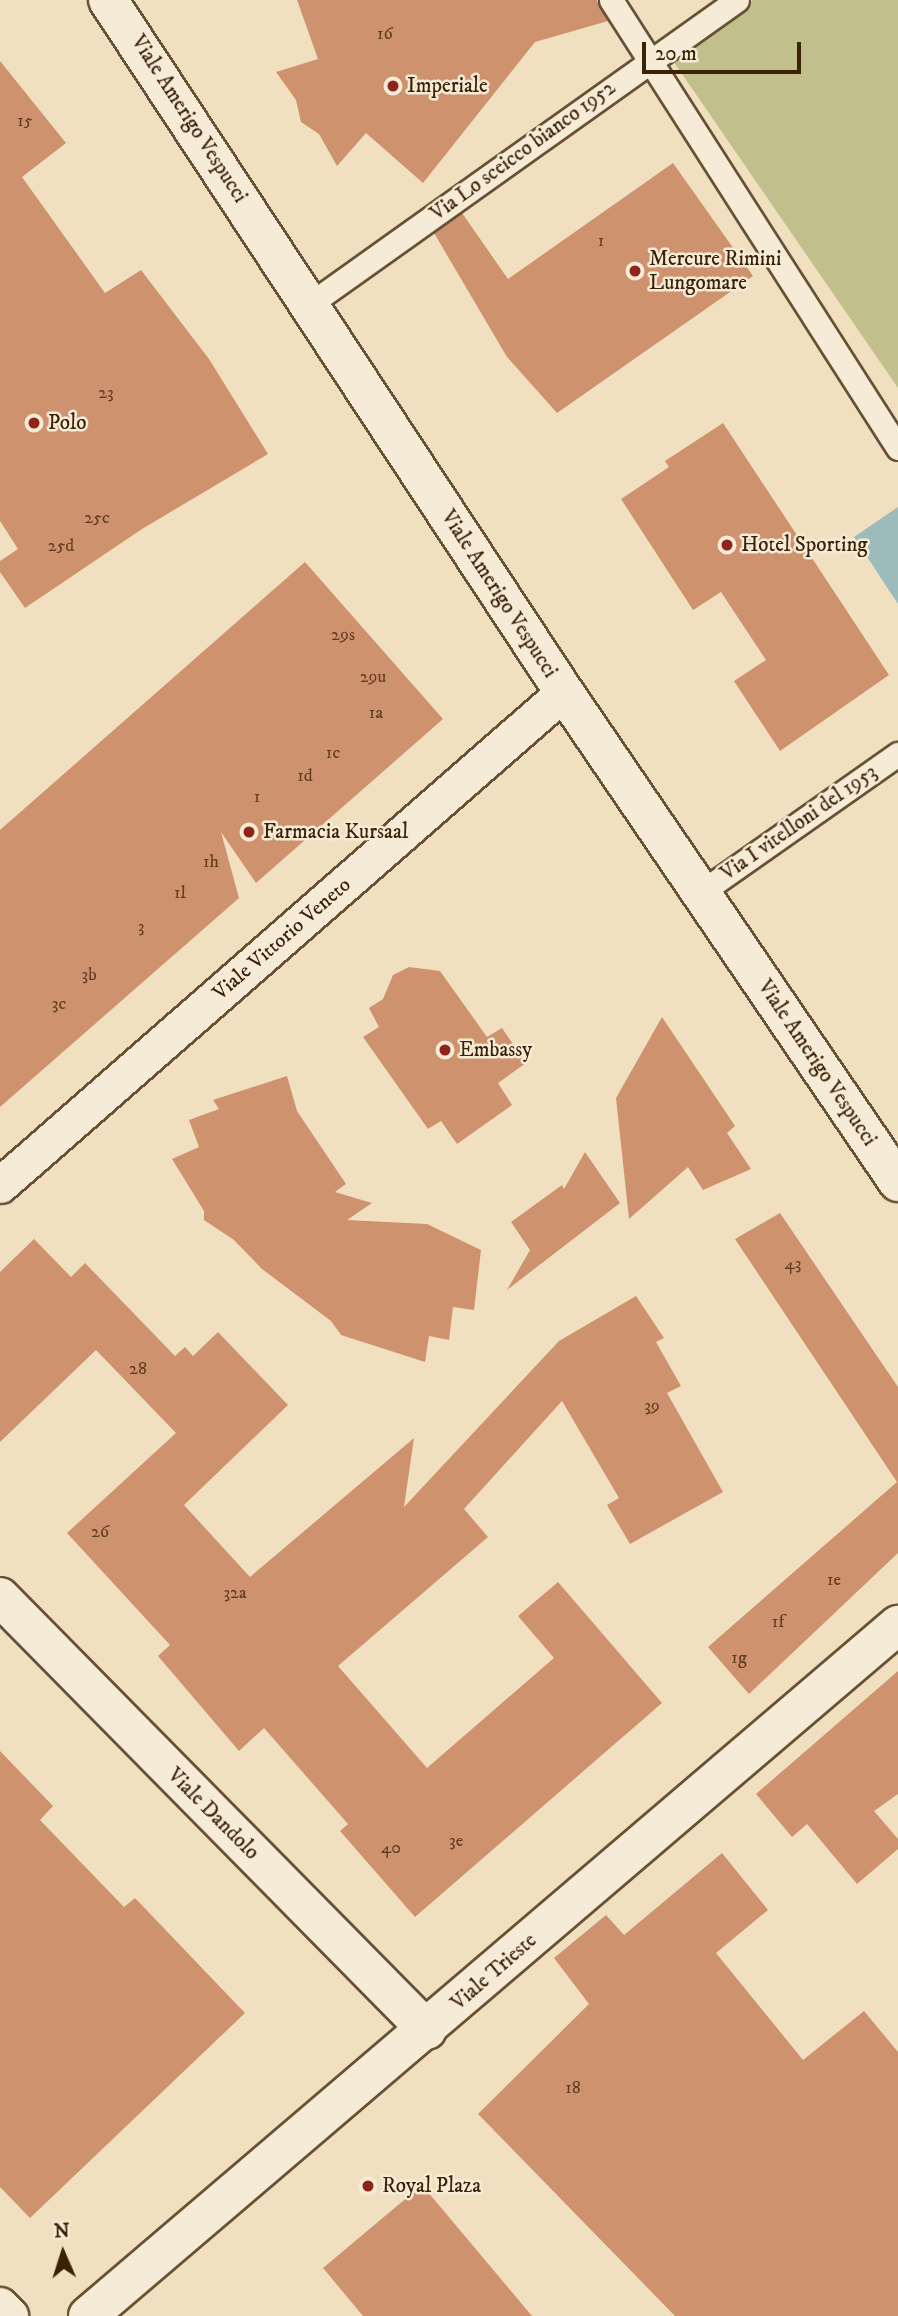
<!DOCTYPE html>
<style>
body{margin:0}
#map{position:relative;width:898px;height:2316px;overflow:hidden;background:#f0e0c0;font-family:"IM FELL DW Pica",serif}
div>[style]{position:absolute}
.green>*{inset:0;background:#c1c08d}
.water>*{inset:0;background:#9ebbbc}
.building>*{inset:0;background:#cf926f}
.roads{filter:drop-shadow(2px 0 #685134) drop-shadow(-2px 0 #685134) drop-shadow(0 2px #685134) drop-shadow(0 -2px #685134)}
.service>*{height:23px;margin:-11.5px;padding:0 11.5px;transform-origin:11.5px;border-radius:11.5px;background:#f5ebd6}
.pedestrian>*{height:35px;margin:-17.5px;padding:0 17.5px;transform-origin:17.5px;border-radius:17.5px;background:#f5ebd6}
.minor>*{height:38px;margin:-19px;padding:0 19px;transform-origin:19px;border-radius:19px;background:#f5ebd6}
.tertiary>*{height:38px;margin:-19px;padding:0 19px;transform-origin:19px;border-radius:19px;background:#f5ebd6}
.dots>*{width:19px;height:19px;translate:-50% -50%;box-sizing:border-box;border:4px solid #f5ebd6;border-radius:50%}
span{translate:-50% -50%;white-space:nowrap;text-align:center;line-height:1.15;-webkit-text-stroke:5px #f5ebd6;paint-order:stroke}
.number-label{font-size:18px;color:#603d20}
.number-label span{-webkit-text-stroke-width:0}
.poi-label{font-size:21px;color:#3b2106}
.left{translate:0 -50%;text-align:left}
.street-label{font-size:21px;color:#3b2106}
.north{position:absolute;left:28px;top:2218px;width:70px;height:70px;-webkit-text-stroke:5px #f5ebd6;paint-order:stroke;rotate:357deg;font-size:19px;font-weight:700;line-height:28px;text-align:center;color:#3b2106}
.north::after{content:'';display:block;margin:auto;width:24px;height:32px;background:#3b2106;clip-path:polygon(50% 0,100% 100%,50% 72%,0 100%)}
.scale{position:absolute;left:642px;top:42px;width:159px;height:32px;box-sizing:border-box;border:4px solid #3b2106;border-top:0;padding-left:9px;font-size:21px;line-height:24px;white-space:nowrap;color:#3b2106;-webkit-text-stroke:5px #f5ebd6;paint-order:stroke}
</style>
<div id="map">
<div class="green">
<i style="clip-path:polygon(753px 0,898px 0,898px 388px,671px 58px)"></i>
</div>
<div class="water">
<i style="clip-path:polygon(898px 507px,898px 604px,854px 537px)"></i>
</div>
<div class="building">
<i style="clip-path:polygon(297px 0,597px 0,608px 21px,535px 42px,423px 183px,366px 133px,337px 166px,319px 134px,301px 122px,296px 100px,276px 72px,318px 59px)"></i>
<i style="clip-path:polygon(0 61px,66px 143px,22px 177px,105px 293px,141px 270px,209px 359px,268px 454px,142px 529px,25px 608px,0 572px,0 561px,18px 549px,0 521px)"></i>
<i style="clip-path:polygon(673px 163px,753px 276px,557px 413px,507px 357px,434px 233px,462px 213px,508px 279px)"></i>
<i style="clip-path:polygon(723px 423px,889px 675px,780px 751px,734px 681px,766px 660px,721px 592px,693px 610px,621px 499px,669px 467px,665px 461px)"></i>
<i style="clip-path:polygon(305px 562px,443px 719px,256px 883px,221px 832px,239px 898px,0 1107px,0 830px)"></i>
<i style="clip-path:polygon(409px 967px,440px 971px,487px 1037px,502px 1028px,526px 1063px,498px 1083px,512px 1105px,457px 1144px,441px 1121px,428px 1129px,363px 1037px,379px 1027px,369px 1008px,383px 999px,393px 975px)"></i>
<i style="clip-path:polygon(662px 1017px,735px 1126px,727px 1133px,751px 1169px,703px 1190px,688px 1167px,629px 1219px,616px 1098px)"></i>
<i style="clip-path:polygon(287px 1076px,297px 1111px,346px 1184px,335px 1192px,372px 1203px,347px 1220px,427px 1224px,481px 1250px,474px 1310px,453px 1307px,449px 1340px,429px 1336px,425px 1362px,341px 1335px,331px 1321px,262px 1269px,234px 1240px,204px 1220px,204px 1211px,172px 1159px,199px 1147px,189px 1120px,219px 1109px,213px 1100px)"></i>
<i style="clip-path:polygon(585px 1152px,620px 1203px,507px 1290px,530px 1250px,511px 1222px,562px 1185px,564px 1189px)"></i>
<i style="clip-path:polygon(780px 1213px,898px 1387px,898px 1553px,749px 1694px,708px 1647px,897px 1482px,735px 1239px)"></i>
<i style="clip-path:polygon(34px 1239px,71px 1277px,85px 1263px,175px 1356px,185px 1347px,193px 1356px,218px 1332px,288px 1405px,184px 1505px,250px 1577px,414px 1438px,404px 1507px,559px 1341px,636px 1296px,664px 1338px,656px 1342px,681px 1386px,667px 1393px,723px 1492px,630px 1544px,607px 1505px,619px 1498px,562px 1401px,464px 1509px,488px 1537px,338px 1666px,427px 1768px,554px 1658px,518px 1616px,558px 1582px,662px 1703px,415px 1917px,340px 1831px,348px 1824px,264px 1728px,239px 1751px,158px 1656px,170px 1645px,67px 1533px,176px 1433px,96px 1350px,0 1442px,0 1272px)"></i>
<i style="clip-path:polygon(898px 1671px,898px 1794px,874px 1811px,898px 1839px,898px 1849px,857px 1884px,807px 1824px,792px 1837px,756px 1794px)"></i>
<i style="clip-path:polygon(0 1751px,53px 1806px,40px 1820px,124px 1907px,135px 1898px,245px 2013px,30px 2218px,0 2187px)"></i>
<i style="clip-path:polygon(722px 1853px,768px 1910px,716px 1953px,803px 2060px,864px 2011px,898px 2052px,898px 2316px,675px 2316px,478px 2114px,589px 2004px,554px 1958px,606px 1915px,624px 1935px)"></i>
<i style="clip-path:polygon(422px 2185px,532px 2316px,363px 2316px,323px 2268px)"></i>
</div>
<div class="roads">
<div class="service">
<i style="left:611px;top:0;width:532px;rotate:57.36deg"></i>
<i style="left:310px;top:304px;width:524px;rotate:-35.45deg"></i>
<i style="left:700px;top:893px;width:242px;rotate:-35.1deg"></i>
</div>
<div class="pedestrian">
<i style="left:0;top:1185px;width:749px;rotate:-41.16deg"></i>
</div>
<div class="minor">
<i style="left:0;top:1597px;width:608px;rotate:45.4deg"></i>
<i style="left:0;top:2307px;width:13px;rotate:45deg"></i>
<i style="left:88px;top:2316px;width:1065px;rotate:-40.47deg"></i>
</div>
<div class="tertiary">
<i style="left:108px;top:0;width:829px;rotate:56.62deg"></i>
<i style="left:564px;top:692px;width:593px;rotate:55.72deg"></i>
</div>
</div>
<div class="dots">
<i style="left:393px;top:86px;background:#8f2418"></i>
<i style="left:635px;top:271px;background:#8f2418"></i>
<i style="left:34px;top:423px;background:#8f2418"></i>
<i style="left:727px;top:545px;background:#8f2418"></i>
<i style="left:249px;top:832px;background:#8f2418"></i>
<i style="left:445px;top:1050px;background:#8f2418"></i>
<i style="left:368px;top:2186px;background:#8f2418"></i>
</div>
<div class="number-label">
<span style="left:385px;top:34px">16</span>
<span style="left:25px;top:121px">15</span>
<span style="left:601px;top:241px">1</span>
<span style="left:106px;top:393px">23</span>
<span style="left:97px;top:518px">25c</span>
<span style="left:61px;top:546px">25d</span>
<span style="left:343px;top:635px">29s</span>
<span style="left:373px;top:677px">29u</span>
<span style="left:376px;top:713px">1a</span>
<span style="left:333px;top:753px">1c</span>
<span style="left:305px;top:776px">1d</span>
<span style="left:257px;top:797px">1</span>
<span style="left:211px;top:862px">1h</span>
<span style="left:180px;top:893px">1l</span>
<span style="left:141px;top:927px">3</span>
<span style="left:89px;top:975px">3b</span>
<span style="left:59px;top:1004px">3c</span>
<span style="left:793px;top:1264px">43</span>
<span style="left:138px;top:1369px">28</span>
<span style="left:652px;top:1406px">39</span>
<span style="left:100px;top:1532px">26</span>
<span style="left:834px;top:1580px">1e</span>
<span style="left:235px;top:1593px">32a</span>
<span style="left:778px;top:1622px">1f</span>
<span style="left:739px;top:1658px">1g</span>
<span style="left:456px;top:1841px">3e</span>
<span style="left:391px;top:1848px">40</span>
<span style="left:573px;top:2088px">18</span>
</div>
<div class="poi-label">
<span class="left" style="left:407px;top:86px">Imperiale</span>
<span class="left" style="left:649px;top:271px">Mercure Rimini<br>Lungomare</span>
<span class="left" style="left:48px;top:423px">Polo</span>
<span class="left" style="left:741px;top:545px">Hotel Sporting</span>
<span class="left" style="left:263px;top:832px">Farmacia Kursaal</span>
<span class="left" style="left:459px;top:1050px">Embassy</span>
<span class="left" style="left:382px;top:2186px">Royal Plaza</span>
</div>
<div class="street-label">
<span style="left:189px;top:119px;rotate:57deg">Viale Amerigo Vespucci</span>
<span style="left:523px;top:151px;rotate:-36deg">Via Lo sceicco bianco 1952</span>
<span style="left:499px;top:594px;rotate:57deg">Viale Amerigo Vespucci</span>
<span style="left:799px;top:823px;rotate:-35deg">Via I vitelloni del 1953</span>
<span style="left:282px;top:939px;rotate:-41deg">Viale Vittorio Veneto</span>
<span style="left:817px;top:1063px;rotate:56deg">Viale Amerigo Vespucci</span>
<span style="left:213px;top:1814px;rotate:45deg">Viale Dandolo</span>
<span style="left:494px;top:1972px;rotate:-41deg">Viale Trieste</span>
</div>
<div class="north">N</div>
<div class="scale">20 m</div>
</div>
